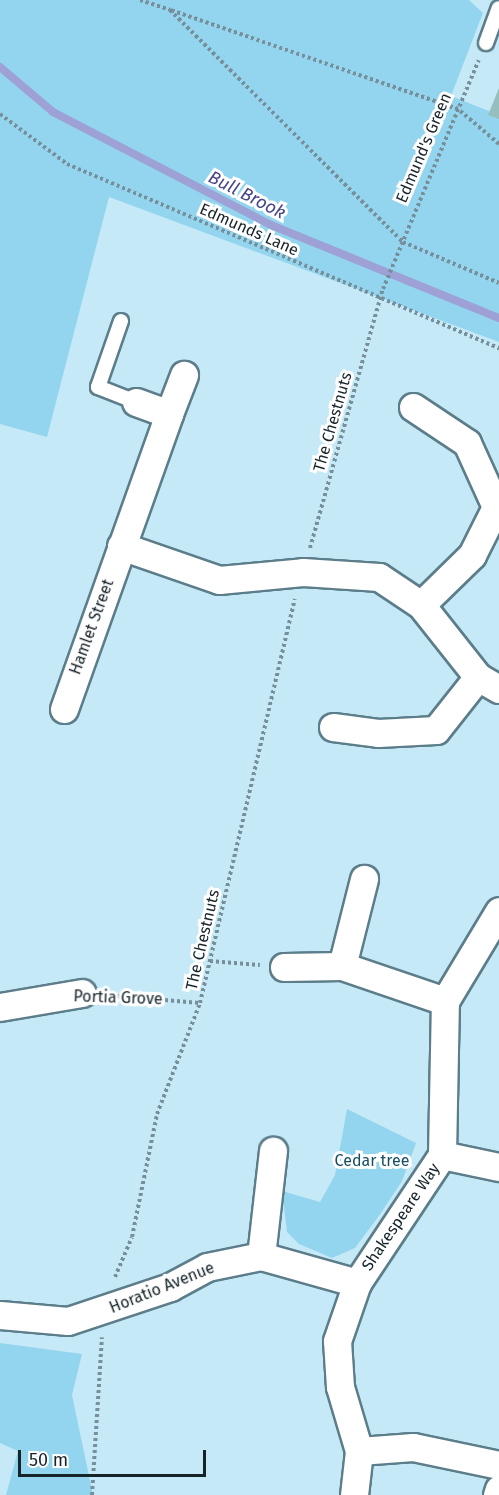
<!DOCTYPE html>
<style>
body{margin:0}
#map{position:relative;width:499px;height:1495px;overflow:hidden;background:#c6e9f7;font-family:"Fira Sans",sans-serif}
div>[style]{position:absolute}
.green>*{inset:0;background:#93d5ee}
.stream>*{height:8px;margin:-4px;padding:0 4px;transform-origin:4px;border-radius:4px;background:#9da1d6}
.building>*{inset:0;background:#97bebe}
.path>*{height:4px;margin-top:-2px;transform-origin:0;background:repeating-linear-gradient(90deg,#768f9a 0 3px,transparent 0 6px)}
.roads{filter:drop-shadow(2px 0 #5c7d8a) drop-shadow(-2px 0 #5c7d8a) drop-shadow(0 2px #5c7d8a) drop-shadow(0 -2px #5c7d8a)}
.lane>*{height:14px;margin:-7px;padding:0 7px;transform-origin:7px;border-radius:7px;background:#fff}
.street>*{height:27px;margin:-13.5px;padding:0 13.5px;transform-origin:13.5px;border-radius:13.5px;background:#fff}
span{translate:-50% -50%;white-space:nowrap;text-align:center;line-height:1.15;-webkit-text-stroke:6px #fff;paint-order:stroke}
.street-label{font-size:16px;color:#162329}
.park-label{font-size:16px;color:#164f62}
.water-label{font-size:18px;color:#474689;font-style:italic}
.scale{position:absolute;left:18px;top:1450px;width:188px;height:27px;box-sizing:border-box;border:3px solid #162329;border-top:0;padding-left:8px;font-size:18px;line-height:21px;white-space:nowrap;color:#162329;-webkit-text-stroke:4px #fff;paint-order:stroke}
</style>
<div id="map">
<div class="green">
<i style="clip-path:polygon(0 0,469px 0,483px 13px,451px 96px,499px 115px,499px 342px,109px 197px,47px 437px,0 424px)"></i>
<i style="clip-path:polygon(347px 1109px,416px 1143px,402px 1181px,381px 1213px,355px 1248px,332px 1258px,299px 1244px,287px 1232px,282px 1191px,320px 1202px,335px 1175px)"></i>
<i style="clip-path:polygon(0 1343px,82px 1354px,72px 1395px,93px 1495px,6px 1495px,18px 1451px,0 1443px)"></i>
</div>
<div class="stream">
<i style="left:0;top:67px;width:70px;rotate:40.3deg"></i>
<i style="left:53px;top:112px;width:246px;rotate:27.4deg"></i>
<i style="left:271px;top:225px;width:246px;rotate:22.2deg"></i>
</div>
<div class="building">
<i style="clip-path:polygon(499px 88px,499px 119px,488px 115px)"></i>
</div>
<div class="path">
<i style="left:140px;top:0;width:32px;rotate:18deg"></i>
<i style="left:0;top:114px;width:84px;rotate:36.7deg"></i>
<i style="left:67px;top:164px;width:470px;rotate:23.1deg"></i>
<i style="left:499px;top:144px;width:54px;rotate:-139.5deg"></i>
<i style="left:458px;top:109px;width:305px;rotate:-161deg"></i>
<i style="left:170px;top:10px;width:329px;rotate:44.9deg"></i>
<i style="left:403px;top:242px;width:104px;rotate:23.1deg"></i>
<i style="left:310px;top:548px;width:269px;rotate:-74.3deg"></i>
<i style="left:383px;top:289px;width:248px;rotate:-67.3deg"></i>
<i style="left:210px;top:961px;width:50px;rotate:4.6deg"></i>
<i style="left:105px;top:995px;width:95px;rotate:4.8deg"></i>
<i style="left:115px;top:1277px;width:43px;rotate:-67deg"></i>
<i style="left:132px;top:1237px;width:126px;rotate:-78.5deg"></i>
<i style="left:157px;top:1114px;width:119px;rotate:-68.8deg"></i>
<i style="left:200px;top:1003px;width:415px;rotate:-76.8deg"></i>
<i style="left:92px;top:1495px;width:158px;rotate:-86.4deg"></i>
</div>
<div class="roads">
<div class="lane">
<i style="left:486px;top:43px;width:37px;rotate:-70deg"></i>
<i style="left:121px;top:321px;width:70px;rotate:109.2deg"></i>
<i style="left:98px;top:387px;width:41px;rotate:21.5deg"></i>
</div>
<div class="street">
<i style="left:413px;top:407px;width:65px;rotate:33.7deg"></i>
<i style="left:467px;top:443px;width:70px;rotate:65.6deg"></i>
<i style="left:496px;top:507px;width:54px;rotate:116.6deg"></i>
<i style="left:472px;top:555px;width:71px;rotate:135.6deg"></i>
<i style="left:169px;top:414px;width:42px;rotate:-69deg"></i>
<i style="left:121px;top:546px;width:104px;rotate:19.1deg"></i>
<i style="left:219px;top:580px;width:84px;rotate:-5.4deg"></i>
<i style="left:303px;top:572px;width:76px;rotate:3.8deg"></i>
<i style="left:379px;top:577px;width:50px;rotate:33.7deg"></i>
<i style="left:421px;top:605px;width:92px;rotate:51.6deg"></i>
<i style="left:478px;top:677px;width:24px;rotate:30deg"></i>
<i style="left:64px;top:709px;width:313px;rotate:-70.4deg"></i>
<i style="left:169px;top:414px;width:35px;rotate:-160deg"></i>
<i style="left:333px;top:727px;width:45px;rotate:7.6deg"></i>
<i style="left:378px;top:733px;width:58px;rotate:-3deg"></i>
<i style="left:436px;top:730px;width:68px;rotate:-51.6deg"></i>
<i style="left:342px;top:966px;width:90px;rotate:-75.8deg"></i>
<i style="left:284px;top:967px;width:58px;rotate:-1deg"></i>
<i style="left:342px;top:966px;width:109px;rotate:18.8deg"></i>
<i style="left:0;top:1007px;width:83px;rotate:-9.7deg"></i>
<i style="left:442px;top:1155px;width:58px;rotate:11.9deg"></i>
<i style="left:261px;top:1256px;width:106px;rotate:-83.5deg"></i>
<i style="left:0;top:1315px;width:68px;rotate:5deg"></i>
<i style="left:68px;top:1321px;width:108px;rotate:-18.4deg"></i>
<i style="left:170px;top:1287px;width:42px;rotate:-28.4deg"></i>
<i style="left:207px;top:1267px;width:55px;rotate:-11.5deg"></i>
<i style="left:261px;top:1256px;width:100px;rotate:15.7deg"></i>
<i style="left:359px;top:1451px;width:54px;rotate:-4.2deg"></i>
<i style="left:413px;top:1447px;width:88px;rotate:11.8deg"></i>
<i style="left:354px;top:1495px;width:44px;rotate:-83.5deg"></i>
<i style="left:359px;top:1451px;width:67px;rotate:-106.5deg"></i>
<i style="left:340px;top:1387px;width:46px;rotate:-93.7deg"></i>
<i style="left:337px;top:1341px;width:61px;rotate:-71deg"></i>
<i style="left:357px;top:1283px;width:154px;rotate:-56.4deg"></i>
<i style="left:442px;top:1155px;width:154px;rotate:-88.9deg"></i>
<i style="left:445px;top:1001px;width:105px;rotate:-59deg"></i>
<i style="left:497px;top:1495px;width:6px;rotate:-72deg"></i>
</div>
</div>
<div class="street-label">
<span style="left:424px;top:148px;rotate:-67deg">Edmund's Green</span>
<span style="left:249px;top:230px;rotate:24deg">Edmunds Lane</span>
<span style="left:333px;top:422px;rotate:-74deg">The Chestnuts</span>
<span style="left:92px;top:627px;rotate:-70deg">Hamlet Street</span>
<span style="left:203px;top:940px;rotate:-77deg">The Chestnuts</span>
<span style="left:118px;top:998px;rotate:2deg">Portia Grove</span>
<span style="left:401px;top:1217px;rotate:-56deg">Shakespeare Way</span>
<span style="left:162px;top:1288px;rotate:-22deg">Horatio Avenue</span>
</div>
<div class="park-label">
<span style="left:372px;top:1161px">Cedar tree</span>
</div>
<div class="water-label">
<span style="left:247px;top:195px;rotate:27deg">Bull Brook</span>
</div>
<div class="scale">50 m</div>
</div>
